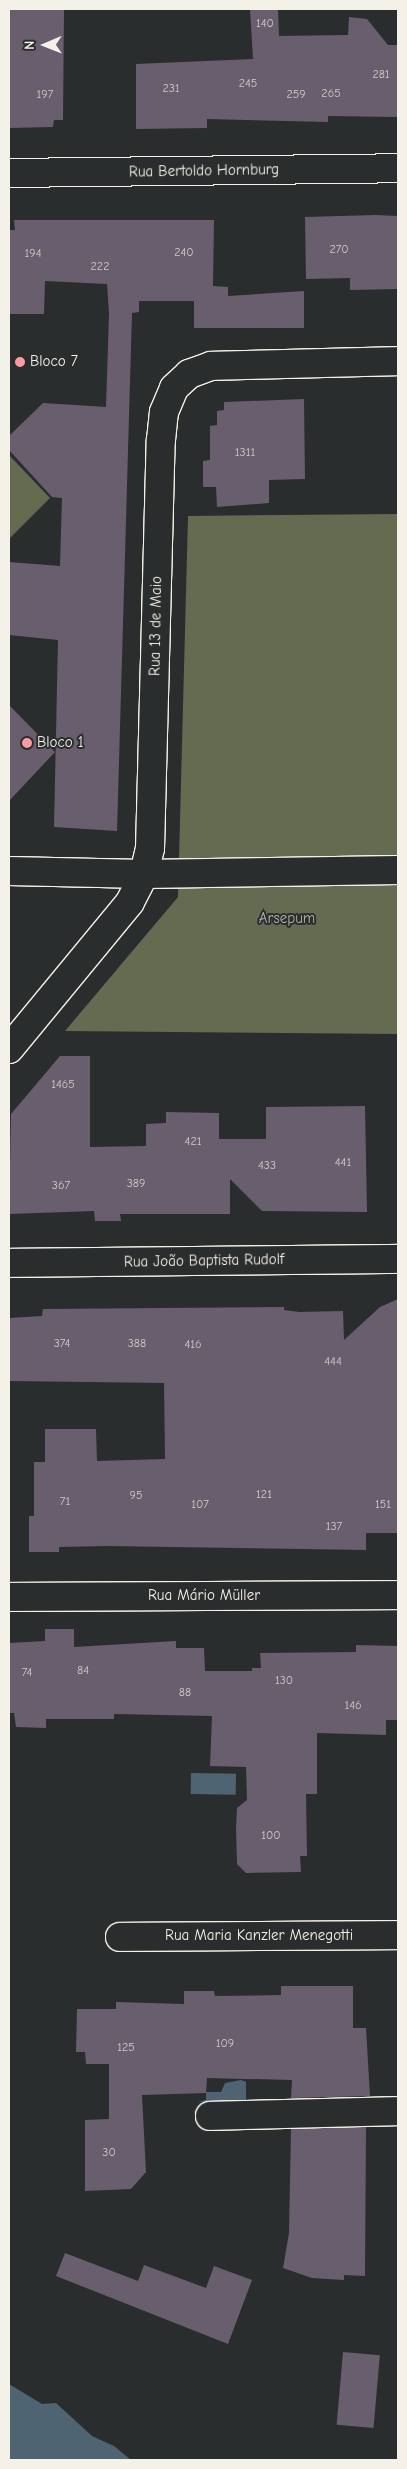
<!DOCTYPE html>
<meta charset="utf-8">
<style>
body{margin:0}
#map{position:relative;width:407px;height:2469px;overflow:hidden;background:#2a2d2e;font-family:"Comic Neue",sans-serif}
div>[style]{position:absolute}
.green>*{inset:0;background:#646b51}
.water>*{inset:0;background:#4f6473;transform-origin:0 0}
.building>*{inset:0;background:#695e6d;transform-origin:0 0}
.roads{filter:drop-shadow(1px 0 #f4f1e8) drop-shadow(-1px 0 #f4f1e8) drop-shadow(0 1px #f4f1e8) drop-shadow(0 -1px #f4f1e8)}
.minor>*{height:28px;margin:-14px;padding:0 14px;transform-origin:14px;border-radius:14px;background:#2a2d2e}
.major>*{height:28px;margin:-14px;padding:0 14px;transform-origin:14px;border-radius:14px;background:#2a2d2e}
.dots>*{width:14px;height:14px;translate:-50% -50%;box-sizing:border-box;border:2px solid #2a2d2e;border-radius:50%}
span{translate:-50% -50%;white-space:nowrap;text-align:center;line-height:1.15;-webkit-text-stroke:4px #2a2d2e;paint-order:stroke}
.number-label{font-size:12px;color:#d1ccc9}
.number-label span{-webkit-text-stroke-width:0}
.street-label{font-size:15px;color:#f4f1e8}
.poi-label{font-size:15px;color:#f4f1e8}
.left{translate:0 -50%;text-align:left}
.park-label{font-size:15px;color:#b3b5a4}
.frame{position:absolute;inset:0;border:10px solid #f4f1e8;pointer-events:none}
.north{position:absolute;left:20px;top:20px;width:50px;height:50px;-webkit-text-stroke:4px #2a2d2e;paint-order:stroke;rotate:269deg;font-size:14px;font-weight:700;line-height:20px;text-align:center;color:#f4f1e8}
.north::after{content:'';display:block;margin:auto;width:18px;height:22px;background:#f4f1e8;clip-path:polygon(50% 0,100% 100%,50% 72%,0 100%)}
</style>
<div id="map">
<div class="green">
<i style="clip-path:polygon(9px 455px,50px 498px,9px 539px)"></i>
<i style="clip-path:polygon(398px 514px,398px 1034px,65px 1031px,178px 897px,188px 516px)"></i>
</div>
<div class="water">
<i style="left:191px;top:1773px;width:45px;height:21px;rotate:1deg"></i>
<i style="clip-path:polygon(241px 2080px,246px 2082px,246px 2100px,198px 2102px,206px 2100px,206px 2092px,221px 2092px,225px 2083px)"></i>
<i style="clip-path:polygon(9px 2384px,42px 2404px,56px 2403px,92px 2436px,114px 2446px,131px 2460px,9px 2460px)"></i>
</div>
<div class="building">
<i style="clip-path:polygon(9px 9px,64px 9px,63px 120px,54px 120px,53px 127px,9px 128px)"></i>
<i style="clip-path:polygon(250px 9px,278px 9px,279px 36px,348px 35px,349px 17px,367px 19px,388px 45px,398px 45px,398px 117px,328px 116px,328px 122px,207px 119px,207px 128px,136px 129px,136px 64px,253px 59px)"></i>
<i style="clip-path:polygon(376px 215px,398px 216px,398px 289px,350px 290px,350px 278px,306px 279px,305px 217px)"></i>
<i style="clip-path:polygon(14px 220px,214px 220px,213px 286px,228px 287px,228px 296px,304px 291px,304px 328px,194px 328px,194px 301px,139px 301px,139px 312px,132px 313px,117px 831px,54px 827px,58px 640px,9px 635px,9px 562px,60px 566px,62px 498px,52px 497px,9px 450px,9px 436px,43px 403px,106px 407px,109px 313px,107px 284px,45px 281px,44px 314px,9px 314px,9px 230px,15px 230px)"></i>
<i style="clip-path:polygon(304px 399px,305px 479px,269px 480px,269px 503px,217px 507px,216px 487px,203px 487px,203px 461px,210px 460px,210px 426px,217px 425px,217px 411px,224px 410px,224px 402px)"></i>
<i style="clip-path:polygon(9px 705px,55px 752px,9px 801px)"></i>
<i style="clip-path:polygon(60px 1056px,90px 1056px,90px 1147px,146px 1146px,146px 1124px,166px 1123px,166px 1112px,219px 1113px,219px 1139px,266px 1139px,266px 1107px,365px 1106px,367px 1212px,262px 1211px,230px 1179px,230px 1214px,120px 1214px,121px 1221px,95px 1221px,94px 1211px,9px 1214px,11px 1114px)"></i>
<i style="clip-path:polygon(398px 1299px,398px 1533px,366px 1533px,366px 1550px,106px 1546px,59px 1547px,59px 1552px,29px 1552px,29px 1516px,34px 1516px,34px 1462px,45px 1462px,45px 1429px,96px 1429px,97px 1461px,165px 1459px,164px 1383px,9px 1381px,9px 1318px,42px 1316px,43px 1309px,284px 1307px,284px 1310px,299px 1312px,343px 1311px,344px 1340px,380px 1307px)"></i>
<i style="clip-path:polygon(45px 1629px,74px 1629px,74px 1647px,176px 1641px,176px 1648px,204px 1648px,205px 1671px,252px 1671px,252px 1668px,261px 1668px,260px 1653px,356px 1652px,356px 1645px,398px 1646px,398px 1720px,386px 1720px,386px 1735px,317px 1733px,317px 1794px,306px 1794px,307px 1856px,300px 1856px,301px 1872px,246px 1873px,237px 1864px,236px 1827px,237px 1808px,247px 1800px,246px 1767px,210px 1766px,212px 1716px,114px 1714px,114px 1719px,46px 1719px,46px 1728px,16px 1727px,14px 1713px,9px 1713px,9px 1643px,45px 1641px)"></i>
<i style="clip-path:polygon(281px 1986px,353px 1986px,353px 2028px,366px 2028px,370px 2096px,291px 2098px,292px 2080px,207px 2078px,206px 2093px,142px 2095px,146px 2172px,131px 2189px,85px 2191px,85px 2120px,109px 2119px,109px 2064px,86px 2064px,85px 2052px,76px 2052px,77px 2009px,116px 2009px,116px 2002px,184px 2004px,184px 1991px,214px 1991px,215px 1996px,281px 1995px)"></i>
<i style="clip-path:polygon(366px 2127px,365px 2276px,344px 2275px,344px 2280px,312px 2278px,283px 2268px,289px 2233px,291px 2129px)"></i>
<i style="clip-path:polygon(65px 2253px,138px 2281px,144px 2265px,206px 2288px,214px 2266px,252px 2280px,228px 2344px,56px 2276px)"></i>
<i style="left:343px;top:2352px;width:37px;height:73px;rotate:5deg"></i>
</div>
<div class="roads">
<div class="minor">
<i style="left:9px;top:173px;width:389px;rotate:-0.7deg"></i>
<i style="left:9px;top:871px;width:135px;rotate:1.3deg"></i>
<i style="left:144px;top:874px;width:254px;rotate:-0.9deg"></i>
<i style="left:9px;top:1263px;width:389px;rotate:-0.6deg"></i>
<i style="left:9px;top:1597px;width:389px;rotate:-0.3deg"></i>
<i style="left:120px;top:1937px;width:278px;rotate:-0.4deg"></i>
<i style="left:210px;top:2116px;width:188px;rotate:-1.5deg"></i>
</div>
<div class="major">
<i style="left:9px;top:1049px;width:190px;rotate:-50.5deg"></i>
<i style="left:130px;top:902px;width:31px;rotate:-63deg"></i>
<i style="left:144px;top:874px;width:26px;rotate:-77deg"></i>
<i style="left:150px;top:849px;width:409px;rotate:-88.5deg"></i>
<i style="left:161px;top:440px;width:28px;rotate:-84deg"></i>
<i style="left:164px;top:412px;width:26px;rotate:-67deg"></i>
<i style="left:174px;top:388px;width:21px;rotate:-43deg"></i>
<i style="left:189px;top:374px;width:23px;rotate:-20deg"></i>
<i style="left:211px;top:366px;width:187px;rotate:-1.5deg"></i>
</div>
</div>
<div class="dots">
<i style="left:20px;top:362px;background:#ff9aa2"></i>
<i style="left:27px;top:743px;background:#ff9aa2"></i>
</div>
<div class="number-label">
<span style="left:265px;top:24px">140</span>
<span style="left:381px;top:75px">281</span>
<span style="left:248px;top:84px">245</span>
<span style="left:171px;top:89px">231</span>
<span style="left:331px;top:94px">265</span>
<span style="left:45px;top:95px">197</span>
<span style="left:296px;top:95px">259</span>
<span style="left:339px;top:250px">270</span>
<span style="left:184px;top:253px">240</span>
<span style="left:33px;top:254px">194</span>
<span style="left:100px;top:267px">222</span>
<span style="left:245px;top:453px">1311</span>
<span style="left:63px;top:1085px">1465</span>
<span style="left:193px;top:1142px">421</span>
<span style="left:343px;top:1163px">441</span>
<span style="left:267px;top:1166px">433</span>
<span style="left:136px;top:1184px">389</span>
<span style="left:61px;top:1186px">367</span>
<span style="left:62px;top:1344px">374</span>
<span style="left:137px;top:1344px">388</span>
<span style="left:193px;top:1345px">416</span>
<span style="left:333px;top:1362px">444</span>
<span style="left:264px;top:1495px">121</span>
<span style="left:136px;top:1496px">95</span>
<span style="left:65px;top:1502px">71</span>
<span style="left:200px;top:1505px">107</span>
<span style="left:383px;top:1505px">151</span>
<span style="left:334px;top:1527px">137</span>
<span style="left:83px;top:1671px">84</span>
<span style="left:27px;top:1673px">74</span>
<span style="left:284px;top:1681px">130</span>
<span style="left:185px;top:1693px">88</span>
<span style="left:353px;top:1706px">146</span>
<span style="left:271px;top:1836px">100</span>
<span style="left:225px;top:2044px">109</span>
<span style="left:126px;top:2048px">125</span>
<span style="left:109px;top:2153px">30</span>
</div>
<div class="street-label">
<span style="left:204px;top:171px;rotate:-1deg">Rua Bertoldo Hornburg</span>
<span style="left:156px;top:626px;rotate:-89deg">Rua 13 de Maio</span>
<span style="left:204px;top:1261px;rotate:-1deg">Rua João Baptista Rudolf</span>
<span style="left:204px;top:1596px">Rua Mário Müller</span>
<span style="left:259px;top:1936px">Rua Maria Kanzler Menegotti</span>
</div>
<div class="poi-label">
<span class="left" style="left:30px;top:362px">Bloco 7</span>
<span class="left" style="left:37px;top:743px">Bloco 1</span>
</div>
<div class="park-label">
<span style="left:287px;top:919px">Arsepum</span>
</div>
<div class="frame"></div>
<div class="north">N</div>
</div>
